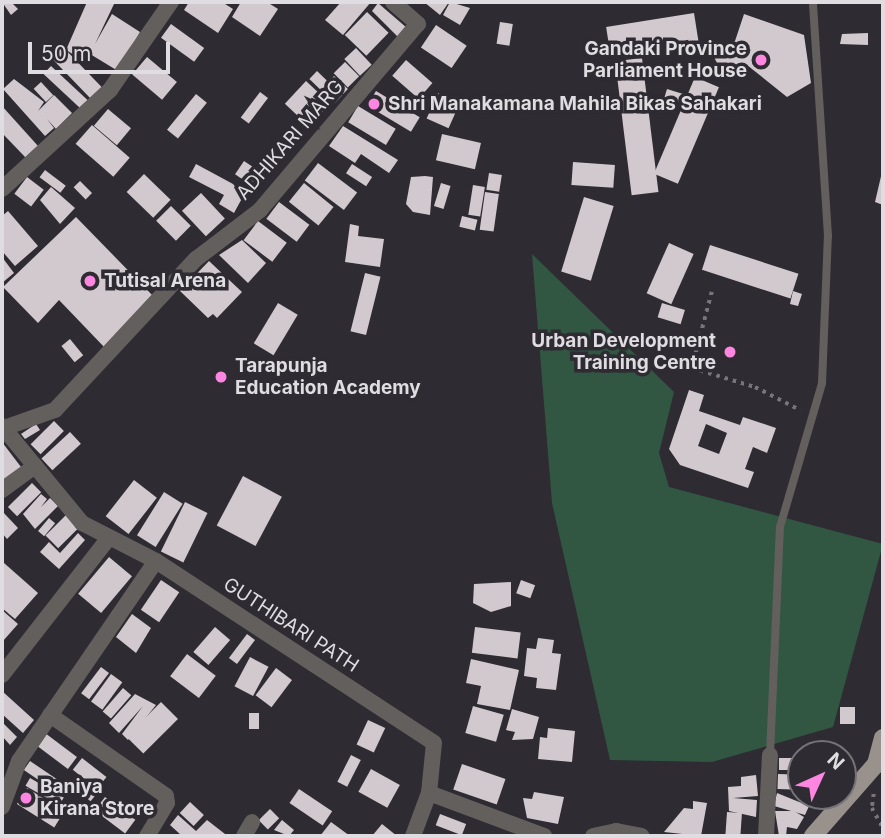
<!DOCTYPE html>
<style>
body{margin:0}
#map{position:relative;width:885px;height:838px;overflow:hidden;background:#2e2b32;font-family:Inter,sans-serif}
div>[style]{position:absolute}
.green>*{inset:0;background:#315743}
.building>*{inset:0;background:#d2c9cf;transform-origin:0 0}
.path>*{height:3.5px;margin-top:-1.75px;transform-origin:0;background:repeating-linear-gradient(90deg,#77757b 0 3.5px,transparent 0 8.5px)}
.lane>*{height:8px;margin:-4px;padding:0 4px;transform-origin:4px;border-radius:4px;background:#635f5d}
.street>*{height:16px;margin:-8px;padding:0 8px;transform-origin:8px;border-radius:8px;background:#635f5d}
.primary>*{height:18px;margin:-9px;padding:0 9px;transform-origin:9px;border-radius:9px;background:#98918c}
.dots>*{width:19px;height:19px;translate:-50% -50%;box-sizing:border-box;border:4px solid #2e2b32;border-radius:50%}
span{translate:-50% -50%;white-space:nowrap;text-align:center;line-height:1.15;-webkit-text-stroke:7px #2e2b32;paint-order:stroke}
.poi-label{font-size:19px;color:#dfdde1;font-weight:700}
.right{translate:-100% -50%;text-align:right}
.left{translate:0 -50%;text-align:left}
.street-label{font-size:19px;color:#dfdde1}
.frame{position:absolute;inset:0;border:4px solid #dfdde1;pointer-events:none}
.north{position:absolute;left:787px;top:740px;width:70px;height:70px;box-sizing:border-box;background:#2e2b32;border:2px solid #757278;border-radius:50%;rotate:45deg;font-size:19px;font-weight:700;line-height:28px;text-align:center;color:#dfdde1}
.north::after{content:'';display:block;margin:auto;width:24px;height:32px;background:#fd86e1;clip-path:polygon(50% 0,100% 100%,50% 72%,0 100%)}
.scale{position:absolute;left:28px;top:42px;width:142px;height:32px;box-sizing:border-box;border:4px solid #dfdde1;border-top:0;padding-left:9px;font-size:21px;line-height:24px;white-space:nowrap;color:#dfdde1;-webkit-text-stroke:5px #2e2b32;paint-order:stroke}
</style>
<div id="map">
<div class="green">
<i style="clip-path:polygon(532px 254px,674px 392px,659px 453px,669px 487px,883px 544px,833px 727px,712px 762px,610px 760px,552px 503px)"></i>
</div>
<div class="building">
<i style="clip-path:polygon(2px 2px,11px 2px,18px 9px,11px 15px)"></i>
<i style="clip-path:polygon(87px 2px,114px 4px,95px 44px,112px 14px,140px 32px,118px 71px,90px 54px,86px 62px,66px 50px)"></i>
<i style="clip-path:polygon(189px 2px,222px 2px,233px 9px,218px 33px,184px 10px)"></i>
<i style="clip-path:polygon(241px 2px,267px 2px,278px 9px,260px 36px,232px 17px)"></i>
<i style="clip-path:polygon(341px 2px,371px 2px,343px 35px,325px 20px)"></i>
<i style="clip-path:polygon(424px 2px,449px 2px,440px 15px)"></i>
<i style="clip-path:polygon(450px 2px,470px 8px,460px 25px,443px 15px)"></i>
<i style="clip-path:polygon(378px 3px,407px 28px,398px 37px,372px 11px)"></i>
<i style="left:367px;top:12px;width:30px;height:32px;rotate:44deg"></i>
<i style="left:694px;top:13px;width:30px;height:89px;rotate:81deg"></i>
<i style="clip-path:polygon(744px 14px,804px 35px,811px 83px,787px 97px,747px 65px,724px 77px,713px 55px,735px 41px)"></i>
<i style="left:500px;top:22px;width:13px;height:22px;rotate:9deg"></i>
<i style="left:171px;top:24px;width:41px;height:17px;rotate:36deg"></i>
<i style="left:436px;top:25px;width:37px;height:27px;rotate:34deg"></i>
<i style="clip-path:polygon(868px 33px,868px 45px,840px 44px,842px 34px)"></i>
<i style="left:62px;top:46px;width:57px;height:16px;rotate:46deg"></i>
<i style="left:356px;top:48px;width:23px;height:16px;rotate:47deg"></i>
<i style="left:147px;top:57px;width:39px;height:23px;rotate:40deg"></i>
<i style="left:642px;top:58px;width:135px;height:27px;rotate:83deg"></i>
<i style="left:406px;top:60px;width:35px;height:21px;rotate:41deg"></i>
<i style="left:345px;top:62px;width:20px;height:16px;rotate:45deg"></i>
<i style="left:51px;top:66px;width:51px;height:11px;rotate:43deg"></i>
<i style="left:317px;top:71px;width:35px;height:11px;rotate:44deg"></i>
<i style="left:334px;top:76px;width:19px;height:7px;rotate:43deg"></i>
<i style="left:695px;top:77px;width:26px;height:105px;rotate:23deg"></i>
<i style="clip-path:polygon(14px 79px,44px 102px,38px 111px,54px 95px,72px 113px,56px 129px,47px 119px,54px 128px,45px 136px,3px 89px)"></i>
<i style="left:306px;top:81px;width:33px;height:31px;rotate:43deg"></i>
<i style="left:41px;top:82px;width:18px;height:10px;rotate:47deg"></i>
<i style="left:667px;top:89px;width:21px;height:13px;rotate:17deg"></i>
<i style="left:376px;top:91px;width:51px;height:17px;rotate:31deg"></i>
<i style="left:260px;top:92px;width:10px;height:32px;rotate:37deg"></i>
<i style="left:438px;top:93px;width:24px;height:28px;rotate:24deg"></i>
<i style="left:196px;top:94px;width:14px;height:46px;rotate:39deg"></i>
<i style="clip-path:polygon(2px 106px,38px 146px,26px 158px,2px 133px)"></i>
<i style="left:358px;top:106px;width:44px;height:19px;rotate:31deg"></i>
<i style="left:108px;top:109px;width:30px;height:22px;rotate:40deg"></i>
<i style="left:92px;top:125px;width:50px;height:25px;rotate:41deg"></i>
<i style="clip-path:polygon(343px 126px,398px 160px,389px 173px,361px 154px,355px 163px,329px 146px)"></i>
<i style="left:442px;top:134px;width:40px;height:27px;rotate:13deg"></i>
<i style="left:244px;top:161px;width:27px;height:16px;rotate:34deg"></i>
<i style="left:573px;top:162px;width:42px;height:23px;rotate:4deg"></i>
<i style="left:318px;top:163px;width:49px;height:22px;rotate:37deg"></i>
<i style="clip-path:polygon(196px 164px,246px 191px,234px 213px,219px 204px,224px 195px,189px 177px)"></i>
<i style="left:352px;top:164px;width:24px;height:11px;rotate:33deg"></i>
<i style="left:45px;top:170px;width:26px;height:9px;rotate:37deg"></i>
<i style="clip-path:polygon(882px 172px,883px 172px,883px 205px,875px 202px)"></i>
<i style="left:489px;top:173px;width:13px;height:17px;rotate:9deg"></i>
<i style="left:144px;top:174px;width:37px;height:25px;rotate:44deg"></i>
<i style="clip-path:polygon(425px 176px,433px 177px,430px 215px,413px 212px,406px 204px,411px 177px)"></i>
<i style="left:27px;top:177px;width:21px;height:21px;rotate:37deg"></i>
<i style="left:80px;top:181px;width:17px;height:9px;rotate:45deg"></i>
<i style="left:304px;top:183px;width:38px;height:24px;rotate:39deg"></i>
<i style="left:441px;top:183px;width:10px;height:24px;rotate:17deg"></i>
<i style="left:473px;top:185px;width:12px;height:30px;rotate:9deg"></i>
<i style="clip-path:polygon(51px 187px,75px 208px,60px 224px,40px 200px)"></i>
<i style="left:485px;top:192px;width:14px;height:38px;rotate:8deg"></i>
<i style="left:201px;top:193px;width:35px;height:26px;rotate:47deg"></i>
<i style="left:584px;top:197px;width:31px;height:78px;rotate:17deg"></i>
<i style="left:279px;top:202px;width:38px;height:21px;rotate:37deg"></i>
<i style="left:171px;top:206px;width:28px;height:21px;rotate:45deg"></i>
<i style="clip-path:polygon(8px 211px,38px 246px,15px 266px,2px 251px,2px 216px)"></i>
<i style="left:462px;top:216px;width:16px;height:11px;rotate:14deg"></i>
<i style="clip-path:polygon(76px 217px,154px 297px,106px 349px,59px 300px,38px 323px,3px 287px)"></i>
<i style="left:258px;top:221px;width:36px;height:24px;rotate:37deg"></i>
<i style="clip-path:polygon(350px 224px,359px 226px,358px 236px,384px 239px,380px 267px,345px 262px)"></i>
<i style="clip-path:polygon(242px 240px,266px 263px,248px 283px,219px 255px)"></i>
<i style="left:669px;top:243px;width:27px;height:55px;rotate:24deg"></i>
<i style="left:710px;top:245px;width:93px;height:26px;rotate:18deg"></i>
<i style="clip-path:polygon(2px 257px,14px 273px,2px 283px)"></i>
<i style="clip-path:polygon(209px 261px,242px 292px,217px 318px,213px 314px,208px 318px,180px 291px)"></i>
<i style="left:365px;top:273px;width:16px;height:60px;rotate:14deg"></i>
<i style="clip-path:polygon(793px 291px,802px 294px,798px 306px,790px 304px)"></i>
<i style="left:278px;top:303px;width:23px;height:47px;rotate:31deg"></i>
<i style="left:662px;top:303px;width:24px;height:15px;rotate:17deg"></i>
<i style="left:70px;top:339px;width:21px;height:11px;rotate:51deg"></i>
<i style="clip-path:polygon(evenodd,689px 390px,704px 395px,699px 411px,740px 425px,743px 417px,776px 428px,767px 453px,753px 447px,745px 469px,754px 472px,748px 488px,680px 465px,669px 449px,689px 390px,706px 424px,727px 433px,719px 454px,698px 446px,706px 424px)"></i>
<i style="left:54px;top:421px;width:14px;height:33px;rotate:45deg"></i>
<i style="clip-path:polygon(36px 424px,40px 430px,25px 439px,21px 434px)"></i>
<i style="left:70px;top:432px;width:16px;height:39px;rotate:47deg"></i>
<i style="clip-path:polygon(2px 442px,21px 467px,2px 481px)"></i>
<i style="left:243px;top:476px;width:44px;height:56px;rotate:28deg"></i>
<i style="left:134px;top:480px;width:29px;height:46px;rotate:38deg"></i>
<i style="left:32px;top:483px;width:13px;height:34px;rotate:45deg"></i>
<i style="left:164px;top:492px;width:22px;height:51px;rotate:32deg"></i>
<i style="clip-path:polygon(41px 494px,47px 499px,41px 507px,50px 498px,58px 506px,35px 529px,23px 514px)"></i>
<i style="left:185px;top:502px;width:25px;height:55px;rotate:26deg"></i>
<i style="clip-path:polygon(2px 511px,18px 528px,7px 539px,2px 533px)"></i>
<i style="left:66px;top:515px;width:18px;height:29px;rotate:45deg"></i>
<i style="left:49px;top:518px;width:8px;height:17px;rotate:40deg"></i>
<i style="clip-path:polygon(78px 533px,85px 540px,59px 569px,40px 552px,49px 542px,60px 553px)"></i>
<i style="left:109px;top:557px;width:30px;height:48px;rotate:40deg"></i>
<i style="clip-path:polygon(4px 563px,38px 593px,15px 619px,2px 608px)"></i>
<i style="left:161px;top:580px;width:22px;height:36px;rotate:34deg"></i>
<i style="left:521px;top:580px;width:15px;height:14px;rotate:20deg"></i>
<i style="clip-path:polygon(511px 582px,511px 606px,491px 612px,473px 603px,474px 584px)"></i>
<i style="clip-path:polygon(2px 610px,18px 624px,3px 641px,2px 640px)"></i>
<i style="clip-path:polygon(132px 614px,151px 628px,136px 653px,116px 637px)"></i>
<i style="left:215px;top:627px;width:20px;height:33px;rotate:41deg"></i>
<i style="left:475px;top:627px;width:46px;height:26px;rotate:7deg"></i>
<i style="left:247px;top:634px;width:10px;height:30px;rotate:37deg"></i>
<i style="clip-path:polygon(538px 638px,554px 640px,552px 653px,561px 654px,556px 690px,536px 688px,537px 678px,524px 676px,527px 648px,536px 649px)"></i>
<i style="left:187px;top:654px;width:36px;height:28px;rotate:37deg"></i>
<i style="left:250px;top:657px;width:21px;height:33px;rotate:28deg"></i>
<i style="clip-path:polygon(471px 659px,519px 670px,510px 710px,477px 704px,481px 686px,466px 683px)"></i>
<i style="left:101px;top:667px;width:10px;height:33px;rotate:37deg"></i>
<i style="left:276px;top:668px;width:20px;height:34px;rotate:37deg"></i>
<i style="left:111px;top:674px;width:14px;height:34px;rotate:36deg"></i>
<i style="left:123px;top:688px;width:11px;height:31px;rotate:41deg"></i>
<i style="clip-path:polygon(2px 691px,34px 720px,23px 733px,2px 714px)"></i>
<i style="clip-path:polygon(135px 694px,156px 705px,128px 740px,122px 734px,143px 706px,119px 733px,109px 723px)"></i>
<i style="left:161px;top:702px;width:24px;height:49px;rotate:45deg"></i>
<i style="left:473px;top:706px;width:32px;height:28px;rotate:16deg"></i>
<i style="left:840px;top:707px;width:15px;height:17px"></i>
<i style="clip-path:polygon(512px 709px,539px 717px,533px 739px,512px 740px,515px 732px,506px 730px)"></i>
<i style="left:249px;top:713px;width:10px;height:16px"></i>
<i style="left:368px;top:720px;width:19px;height:27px;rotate:25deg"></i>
<i style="clip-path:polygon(2px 722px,17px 737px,10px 745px,2px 736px)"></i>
<i style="clip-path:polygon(548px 728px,575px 731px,572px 762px,538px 759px,540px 737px,547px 738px)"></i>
<i style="left:45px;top:733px;width:40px;height:15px;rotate:37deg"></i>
<i style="left:351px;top:755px;width:11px;height:30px;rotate:27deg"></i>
<i style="left:82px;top:758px;width:31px;height:15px;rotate:38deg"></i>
<i style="left:779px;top:758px;width:22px;height:12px"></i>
<i style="left:30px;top:761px;width:41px;height:11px;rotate:34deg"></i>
<i style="left:462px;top:764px;width:46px;height:27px;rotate:19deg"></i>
<i style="left:371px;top:769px;width:33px;height:26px;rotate:29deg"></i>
<i style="left:778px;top:774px;width:23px;height:15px;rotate:2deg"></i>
<i style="clip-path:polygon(756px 775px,758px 796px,733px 798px,757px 800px,756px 817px,729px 811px,728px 787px,741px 786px,741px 777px)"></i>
<i style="left:30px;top:778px;width:39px;height:9px;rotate:30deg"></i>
<i style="left:76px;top:778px;width:26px;height:9px;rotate:39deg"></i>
<i style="left:27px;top:788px;width:44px;height:19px;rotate:32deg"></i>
<i style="left:299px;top:789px;width:40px;height:17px;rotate:34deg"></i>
<i style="clip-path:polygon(534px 792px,564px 797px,558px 824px,527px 818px,523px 798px,532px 799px)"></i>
<i style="clip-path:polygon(777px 793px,809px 806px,805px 815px,774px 806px)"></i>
<i style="left:105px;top:797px;width:38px;height:17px;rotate:37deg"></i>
<i style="clip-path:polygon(693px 801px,707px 803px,701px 836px,664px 832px,684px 808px,693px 809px)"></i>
<i style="left:190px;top:802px;width:19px;height:15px;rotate:43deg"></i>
<i style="left:270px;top:809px;width:13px;height:16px;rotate:45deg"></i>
<i style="clip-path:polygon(775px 811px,794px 811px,804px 817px,797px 829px,787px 827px,786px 836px,779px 836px)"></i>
<i style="left:727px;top:812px;width:15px;height:24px;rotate:4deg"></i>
<i style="left:440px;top:814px;width:28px;height:12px;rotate:21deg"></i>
<i style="clip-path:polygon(178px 815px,196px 831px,207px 820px,225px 834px,182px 836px,170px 825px)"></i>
<i style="clip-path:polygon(282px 820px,294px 830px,289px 836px,274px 830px)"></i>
<i style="clip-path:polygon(331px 822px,350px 836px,320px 836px)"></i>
<i style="clip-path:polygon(382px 824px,397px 836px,372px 836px)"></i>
</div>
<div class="path">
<i style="left:712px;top:292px;width:79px;rotate:104.7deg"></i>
<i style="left:692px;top:368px;width:66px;rotate:16.8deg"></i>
<i style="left:755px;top:387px;width:51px;rotate:27.1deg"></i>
<i style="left:874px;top:794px;width:14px;rotate:98deg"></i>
<i style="left:872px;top:808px;width:23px;rotate:61deg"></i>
</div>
<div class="lane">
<i style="left:770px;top:755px;width:228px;rotate:-87.5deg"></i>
<i style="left:780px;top:527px;width:150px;rotate:-73.7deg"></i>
<i style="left:822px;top:383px;width:147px;rotate:-87.7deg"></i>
<i style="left:828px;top:236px;width:234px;rotate:-93.7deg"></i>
</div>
<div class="street">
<i style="left:2px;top:189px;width:147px;rotate:-42.5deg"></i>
<i style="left:110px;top:90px;width:107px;rotate:-55.3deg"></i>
<i style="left:2px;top:426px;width:126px;rotate:50.5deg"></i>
<i style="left:82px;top:523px;width:83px;rotate:27.2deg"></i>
<i style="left:156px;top:561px;width:332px;rotate:33.2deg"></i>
<i style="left:434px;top:743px;width:50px;rotate:95.7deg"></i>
<i style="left:429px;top:793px;width:123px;rotate:20.5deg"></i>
<i style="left:4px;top:428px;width:54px;rotate:-19.4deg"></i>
<i style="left:55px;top:410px;width:207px;rotate:-47deg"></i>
<i style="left:196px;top:259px;width:81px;rotate:-37.4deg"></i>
<i style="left:260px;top:210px;width:244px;rotate:-49.7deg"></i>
<i style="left:418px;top:24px;width:33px;rotate:-139deg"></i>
<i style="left:2px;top:490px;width:41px;rotate:-36deg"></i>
<i style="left:2px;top:675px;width:171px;rotate:-52.1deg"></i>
<i style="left:50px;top:715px;width:141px;rotate:34.9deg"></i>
<i style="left:166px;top:796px;width:7px;rotate:82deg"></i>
<i style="left:167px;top:803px;width:39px;rotate:121deg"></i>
<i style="left:2px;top:807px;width:49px;rotate:-69.7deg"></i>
<i style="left:19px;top:761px;width:242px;rotate:-55.6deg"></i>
<i style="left:244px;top:836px;width:16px;rotate:-60deg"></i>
<i style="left:413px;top:836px;width:46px;rotate:-69.6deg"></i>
<i style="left:593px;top:836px;width:24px;rotate:-12deg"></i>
<i style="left:616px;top:831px;width:26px;rotate:11deg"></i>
<i style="left:766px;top:836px;width:81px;rotate:-87.2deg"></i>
</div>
<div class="primary">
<i style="left:813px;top:836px;width:96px;rotate:-48.8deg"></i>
<i style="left:876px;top:764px;width:27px;rotate:-75deg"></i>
</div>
<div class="dots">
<i style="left:761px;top:60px;background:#fd86e1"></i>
<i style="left:374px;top:104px;background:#fd86e1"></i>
<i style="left:90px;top:281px;background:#fd86e1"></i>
<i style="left:730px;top:352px;background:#fd86e1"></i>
<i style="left:221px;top:377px;background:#fd86e1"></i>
<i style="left:26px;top:798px;background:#fd86e1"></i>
</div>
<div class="poi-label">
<span class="right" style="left:747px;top:60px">Gandaki Province<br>Parliament House</span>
<span class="left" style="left:388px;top:104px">Shri Manakamana Mahila Bikas Sahakari</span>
<span class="left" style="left:104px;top:281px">Tutisal Arena</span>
<span class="right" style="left:716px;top:352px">Urban Development<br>Training Centre</span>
<span class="left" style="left:235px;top:377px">Tarapunja<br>Education Academy</span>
<span class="left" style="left:40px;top:798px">Baniya<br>Kirana Store</span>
</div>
<div class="street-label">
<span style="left:290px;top:140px;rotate:-49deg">ADHIKARI MARG</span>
<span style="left:291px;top:625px;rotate:33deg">GUTHIBARI PATH</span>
</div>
<div class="frame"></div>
<div class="north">N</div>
<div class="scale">50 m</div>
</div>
